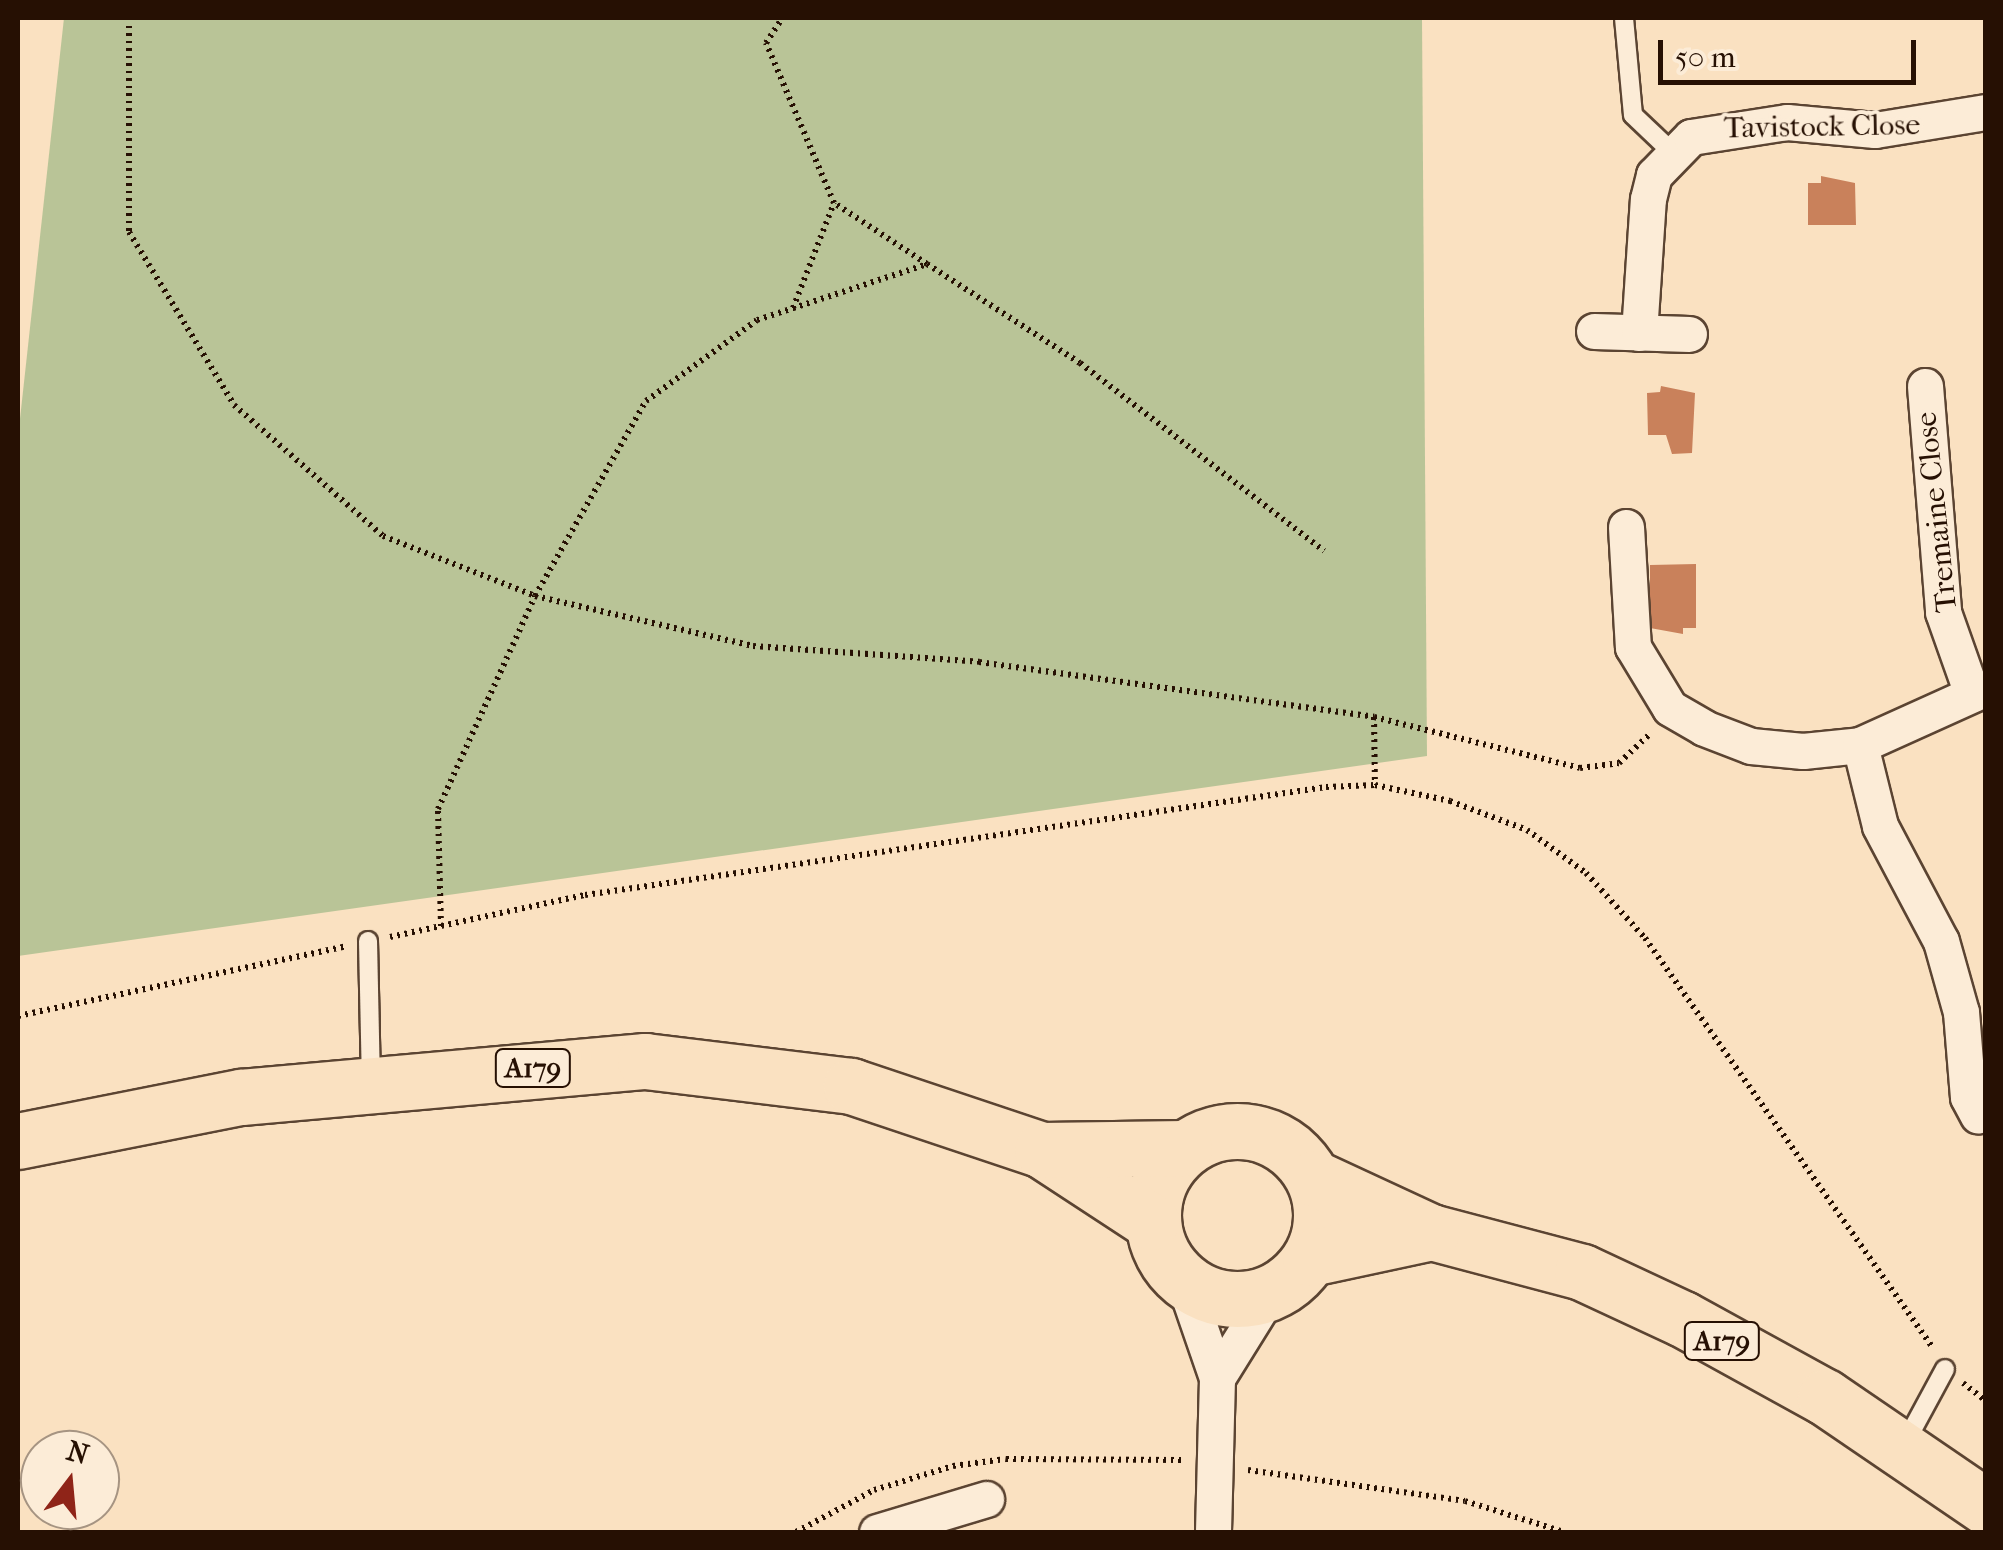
<!DOCTYPE html>
<style>
body{margin:0}
#map{position:relative;width:2003px;height:1550px;overflow:hidden;background:#fae1c1;font-family:"IM FELL French Canon",serif}
div>[style]{position:absolute}
.green>*{inset:0;background:#b9c497}
.building>*{inset:0;background:#c9815b}
.path>*{height:6px;margin-top:-3px;transform-origin:0;background:repeating-linear-gradient(90deg,#261003 0 2.5px,transparent 0 7.5px)}
.roads{filter:drop-shadow(2px 0 #5b4432) drop-shadow(-2px 0 #5b4432) drop-shadow(0 2px #5b4432) drop-shadow(0 -2px #5b4432)}
.service>*{height:18px;margin:-9px;padding:0 9px;transform-origin:9px;border-radius:9px;background:#fcecd7}
.minor>*{height:35px;margin:-17.5px;padding:0 17.5px;transform-origin:17.5px;border-radius:17.5px;background:#fcecd7}
.trunk>*{height:55px;margin:-27.5px;padding:0 27.5px;transform-origin:27.5px;border-radius:27.5px;background:#fae1c1}
.trunk>.ring{margin:-27.5px;padding:0;box-sizing:content-box;background:none;border:55px solid #fae1c1;border-radius:50%}
span{translate:-50% -50%;white-space:nowrap;text-align:center;line-height:1.15;-webkit-text-stroke:8px #fcecd7;paint-order:stroke}
.shield-label span{padding:2px 8px;background:#fcecd7;border:2px solid;border-radius:8px;-webkit-text-stroke-width:0}
.shield-label{font-size:28px;color:#261003;font-weight:700}
.street-label{font-size:30px;color:#261003}
.frame{position:absolute;inset:0;border:20px solid #261003;pointer-events:none}
.north{position:absolute;left:20px;top:1430px;width:100px;height:100px;box-sizing:border-box;background:#fcecd7;border:2px solid #a69482;border-radius:50%;rotate:16deg;font-size:28px;font-weight:700;line-height:40px;text-align:center;color:#261003}
.north::after{content:'';display:block;margin:auto;width:35px;height:45px;background:#8f2418;clip-path:polygon(50% 0,100% 100%,50% 72%,0 100%)}
.scale{position:absolute;left:1658px;top:40px;width:258px;height:45px;box-sizing:border-box;border:5px solid #261003;border-top:0;padding-left:12px;font-size:30px;line-height:35px;white-space:nowrap;color:#261003;-webkit-text-stroke:8px #fcecd7;paint-order:stroke}
</style>
<div id="map">
<div class="green">
<i style="clip-path:polygon(64px 18px,1422px 18px,1427px 756px,18px 956px,18px 437px)"></i>
</div>
<div class="building">
<i style="clip-path:polygon(1821px 176px,1855px 183px,1856px 225px,1808px 225px,1808px 183px,1821px 183px)"></i>
<i style="clip-path:polygon(1661px 386px,1695px 393px,1692px 453px,1672px 454px,1666px 435px,1648px 435px,1647px 393px,1660px 392px)"></i>
<i style="clip-path:polygon(1696px 564px,1696px 628px,1683px 628px,1683px 634px,1650px 628px,1650px 565px)"></i>
</div>
<div class="path">
<i style="left:129px;top:18px;width:214px;rotate:90deg"></i>
<i style="left:129px;top:232px;width:202px;rotate:58.7deg"></i>
<i style="left:234px;top:405px;width:198px;rotate:41.3deg"></i>
<i style="left:383px;top:536px;width:163px;rotate:21.5deg"></i>
<i style="left:535px;top:596px;width:224px;rotate:12.9deg"></i>
<i style="left:753px;top:646px;width:227px;rotate:4deg"></i>
<i style="left:979px;top:662px;width:399px;rotate:7.9deg"></i>
<i style="left:1374px;top:717px;width:212px;rotate:13.9deg"></i>
<i style="left:1580px;top:768px;width:39px;rotate:-7deg"></i>
<i style="left:1619px;top:763px;width:44px;rotate:-43.2deg"></i>
<i style="left:927px;top:264px;width:182px;rotate:32.9deg"></i>
<i style="left:1080px;top:363px;width:308px;rotate:37.6deg"></i>
<i style="left:793px;top:308px;width:113px;rotate:-68.7deg"></i>
<i style="left:1374px;top:717px;width:68px;rotate:89.2deg"></i>
<i style="left:441px;top:926px;width:117px;rotate:-91.5deg"></i>
<i style="left:438px;top:809px;width:234px;rotate:-65.5deg"></i>
<i style="left:535px;top:596px;width:224px;rotate:-60.4deg"></i>
<i style="left:646px;top:401px;width:137px;rotate:-36.1deg"></i>
<i style="left:757px;top:320px;width:179px;rotate:-18.2deg"></i>
<i style="left:927px;top:264px;width:111px;rotate:-146.7deg"></i>
<i style="left:834px;top:203px;width:174px;rotate:-113deg"></i>
<i style="left:766px;top:43px;width:30px;rotate:-57deg"></i>
<i style="left:390px;top:937px;width:199px;rotate:-12.2deg"></i>
<i style="left:585px;top:895px;width:749px;rotate:-8.29deg"></i>
<i style="left:1326px;top:787px;width:49px;rotate:-2.3deg"></i>
<i style="left:1375px;top:785px;width:77px;rotate:12deg"></i>
<i style="left:1450px;top:801px;width:82px;rotate:20.6deg"></i>
<i style="left:1527px;top:830px;width:73px;rotate:36.1deg"></i>
<i style="left:1586px;top:873px;width:88px;rotate:47.8deg"></i>
<i style="left:1645px;top:938px;width:501px;rotate:54.91deg"></i>
<i style="left:18px;top:1016px;width:333px;rotate:-12deg"></i>
<i style="left:1963px;top:1383px;width:29px;rotate:38deg"></i>
<i style="left:1248px;top:1470px;width:219px;rotate:8.1deg"></i>
<i style="left:1465px;top:1501px;width:104px;rotate:17.4deg"></i>
<i style="left:796px;top:1532px;width:89px;rotate:-28.3deg"></i>
<i style="left:874px;top:1490px;width:83px;rotate:-16.9deg"></i>
<i style="left:953px;top:1466px;width:53px;rotate:-7.5deg"></i>
<i style="left:1006px;top:1459px;width:175px;rotate:0.3deg"></i>
</div>
<div class="roads">
<div class="service">
<i style="left:1624px;top:18px;width:97px;rotate:84.7deg"></i>
<i style="left:1633px;top:115px;width:55px;rotate:43.5deg"></i>
<i style="left:368px;top:941px;width:140px;rotate:88.8deg"></i>
<i style="left:1905px;top:1443px;width:84px;rotate:-61.6deg"></i>
</div>
<div class="minor">
<i style="left:1594px;top:331px;width:95px;rotate:1.8deg"></i>
<i style="left:1639px;top:333px;width:134px;rotate:-86.2deg"></i>
<i style="left:1648px;top:199px;width:25px;rotate:-76deg"></i>
<i style="left:1654px;top:175px;width:53px;rotate:-45.8deg"></i>
<i style="left:1691px;top:137px;width:97px;rotate:-8.9deg"></i>
<i style="left:1787px;top:122px;width:88px;rotate:5.2deg"></i>
<i style="left:1875px;top:130px;width:112px;rotate:-9.2deg"></i>
<i style="left:1925px;top:386px;width:227px;rotate:85.4deg"></i>
<i style="left:1943px;top:612px;width:87px;rotate:70.5deg"></i>
<i style="left:1626px;top:527px;width:120px;rotate:86.7deg"></i>
<i style="left:1633px;top:647px;width:71px;rotate:58.8deg"></i>
<i style="left:1670px;top:708px;width:39px;rotate:30deg"></i>
<i style="left:1704px;top:728px;width:50px;rotate:21deg"></i>
<i style="left:1751px;top:746px;width:52px;rotate:5.5deg"></i>
<i style="left:1803px;top:751px;width:57px;rotate:-6deg"></i>
<i style="left:1860px;top:745px;width:138px;rotate:-24.3deg"></i>
<i style="left:1860px;top:745px;width:83px;rotate:76.1deg"></i>
<i style="left:1880px;top:826px;width:130px;rotate:62.1deg"></i>
<i style="left:1941px;top:941px;width:74px;rotate:74.3deg"></i>
<i style="left:1961px;top:1012px;width:85px;rotate:85.3deg"></i>
<i style="left:1968px;top:1097px;width:21px;rotate:62deg"></i>
<i style="left:1183px;top:1279px;width:105px;rotate:71deg"></i>
<i style="left:1217px;top:1378px;width:154px;rotate:91.5deg"></i>
<i style="left:1217px;top:1378px;width:100px;rotate:-58.1deg"></i>
<i style="left:877px;top:1532px;width:114px;rotate:-16.8deg"></i>
</div>
<div class="trunk">
<i class="ring" style="left:1153px;top:1131px;width:113px;height:113px"></i>
<i style="left:18px;top:1141px;width:227px;rotate:-11.2deg"></i>
<i style="left:241px;top:1097px;width:406px;rotate:-5.1deg"></i>
<i style="left:645px;top:1061px;width:208px;rotate:6.9deg"></i>
<i style="left:851px;top:1086px;width:201px;rotate:18.5deg"></i>
<i style="left:1042px;top:1150px;width:131px;rotate:33.2deg"></i>
<i style="left:1042px;top:1150px;width:142px;rotate:-0.8deg"></i>
<i style="left:1314px;top:1178px;width:129px;rotate:24.8deg"></i>
<i style="left:1431px;top:1232px;width:156px;rotate:14.8deg"></i>
<i style="left:1582px;top:1272px;width:111px;rotate:25deg"></i>
<i style="left:1683px;top:1319px;width:162px;rotate:28.8deg"></i>
<i style="left:1825px;top:1397px;width:195px;rotate:34.3deg"></i>
<i style="left:1310px;top:1258px;width:124px;rotate:-12.1deg"></i>
</div>
</div>
<div class="shield-label">
<span style="left:533px;top:1068px">A179</span>
<span style="left:1722px;top:1341px">A179</span>
</div>
<div class="street-label">
<span style="left:1822px;top:127px;rotate:-1deg">Tavistock Close</span>
<span style="left:1937px;top:512px;rotate:-96deg">Tremaine Close</span>
</div>
<div class="frame"></div>
<div class="north">N</div>
<div class="scale">50 m</div>
</div>
